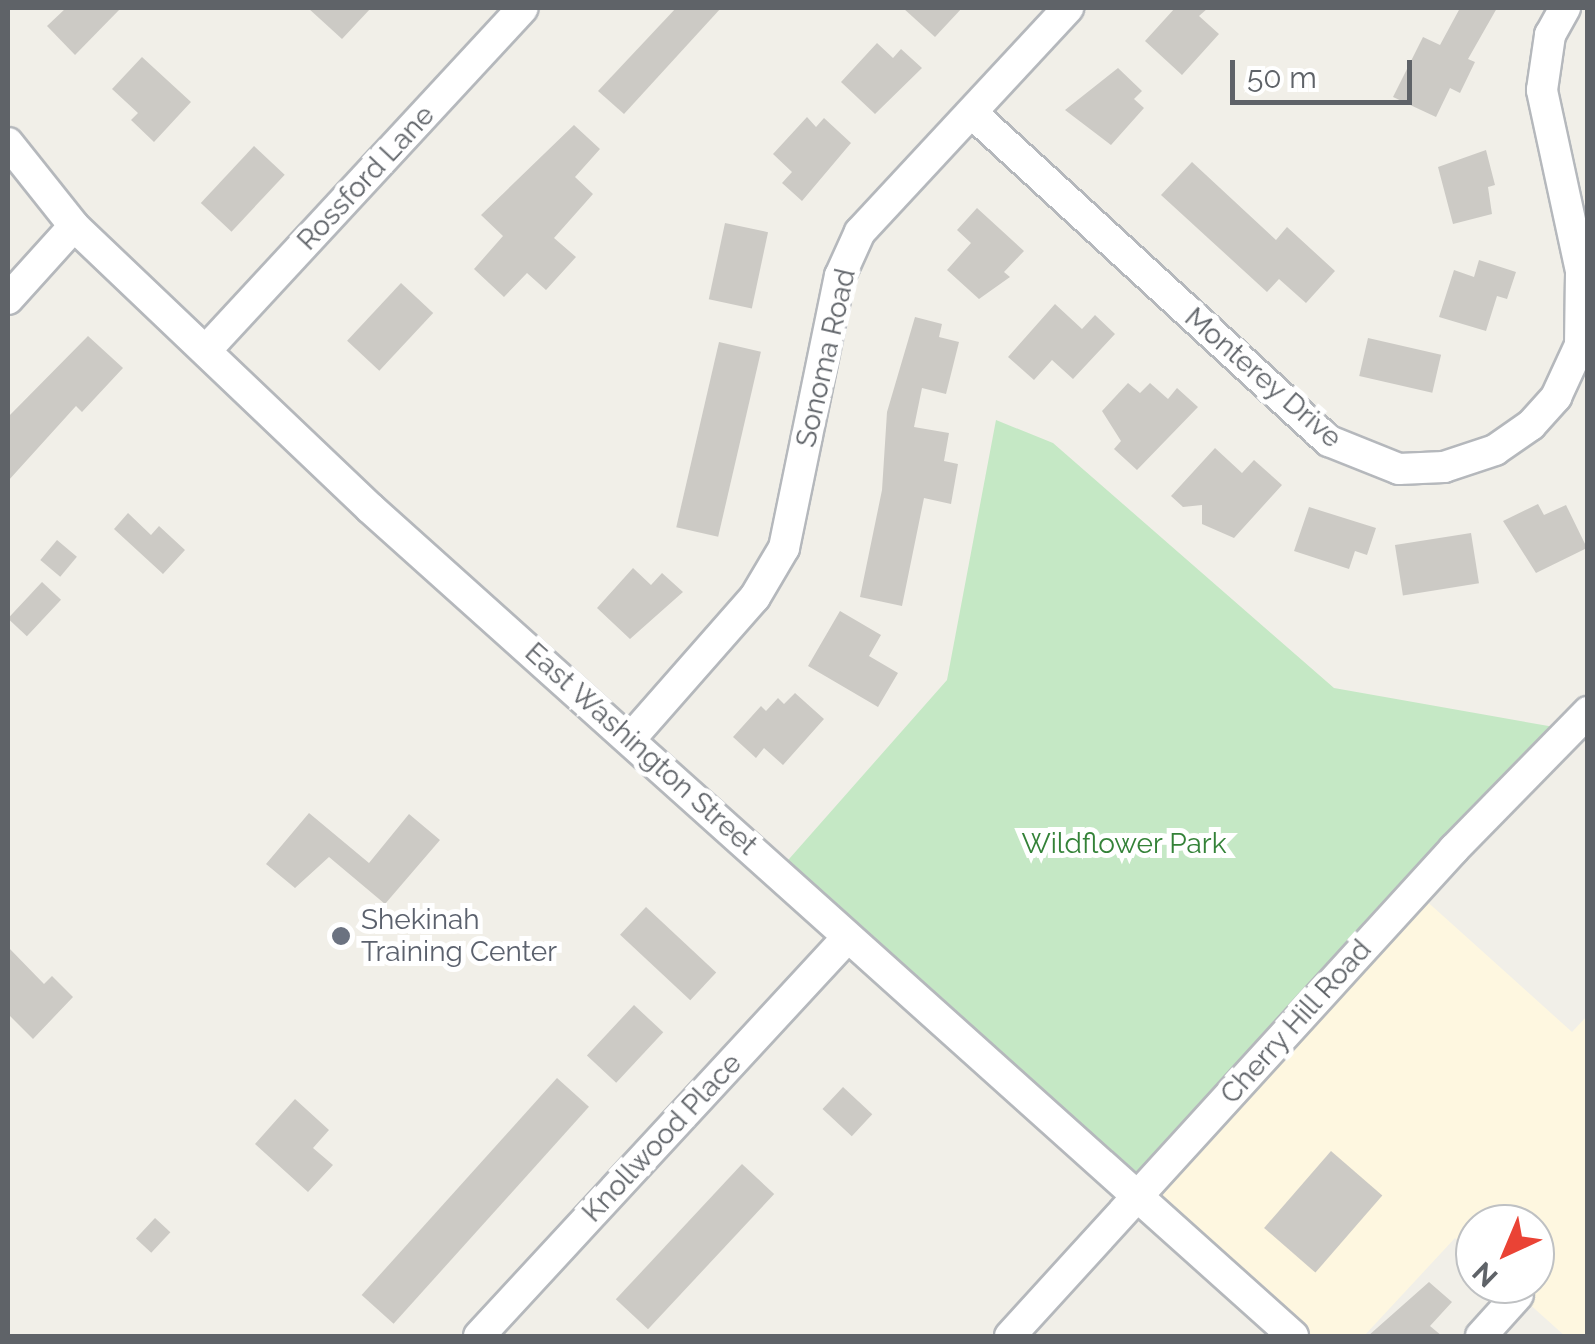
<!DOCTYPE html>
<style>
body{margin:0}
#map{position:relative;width:1595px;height:1344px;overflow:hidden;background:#f1efe8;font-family:Raleway,sans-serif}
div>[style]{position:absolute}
.commercial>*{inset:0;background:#fef7e0}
.green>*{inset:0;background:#c5e8c5}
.building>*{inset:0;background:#cccac5;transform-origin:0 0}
.roads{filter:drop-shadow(2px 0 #b5b8bc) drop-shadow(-2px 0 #b5b8bc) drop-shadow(0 2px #b5b8bc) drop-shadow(0 -2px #b5b8bc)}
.minor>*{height:30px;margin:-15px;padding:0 15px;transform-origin:15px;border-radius:15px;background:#fff}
.dots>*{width:28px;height:28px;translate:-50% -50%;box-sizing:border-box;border:5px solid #fff;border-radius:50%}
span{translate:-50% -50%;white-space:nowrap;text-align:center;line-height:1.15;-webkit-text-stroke:10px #fff;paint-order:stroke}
.street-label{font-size:28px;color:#5f6368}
.park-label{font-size:28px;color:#348238}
.worship-label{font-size:28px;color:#5b616d}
.left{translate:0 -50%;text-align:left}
.frame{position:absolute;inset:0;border:10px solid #5f6368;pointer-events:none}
.north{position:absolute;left:1455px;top:1204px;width:100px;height:100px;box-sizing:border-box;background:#fff;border:2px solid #bfc1c3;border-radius:50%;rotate:224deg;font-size:28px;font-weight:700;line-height:40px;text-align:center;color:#5f6368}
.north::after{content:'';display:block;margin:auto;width:35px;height:45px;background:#ea4335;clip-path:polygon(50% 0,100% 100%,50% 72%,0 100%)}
.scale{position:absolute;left:1230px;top:60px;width:182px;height:45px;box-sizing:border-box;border:5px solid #5f6368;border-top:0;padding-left:12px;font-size:30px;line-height:35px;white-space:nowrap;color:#5f6368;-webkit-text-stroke:8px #fff;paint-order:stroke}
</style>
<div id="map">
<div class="commercial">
<i style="clip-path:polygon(1422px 897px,1572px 1032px,1587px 1016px,1587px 1336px,1565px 1336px,1507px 1284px,1535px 1284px,1535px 1224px,1475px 1224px,1475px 1255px,1455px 1238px,1364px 1336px,1303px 1336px,1149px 1193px)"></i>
</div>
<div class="green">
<i style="clip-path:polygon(996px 420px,1053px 443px,1334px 688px,1560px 728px,1135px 1186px,782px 867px,947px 680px)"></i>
</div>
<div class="building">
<i style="clip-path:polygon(66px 8px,121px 8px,75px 55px,47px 26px)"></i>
<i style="clip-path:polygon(308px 8px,371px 8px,342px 39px)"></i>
<i style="clip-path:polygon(676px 8px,721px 8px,624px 114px,598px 91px)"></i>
<i style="clip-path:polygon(903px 8px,962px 8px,935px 37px)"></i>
<i style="clip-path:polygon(1175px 8px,1208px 8px,1199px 16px,1219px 34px,1182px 75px,1145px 41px)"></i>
<i style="clip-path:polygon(1460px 8px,1497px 8px,1468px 59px,1475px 62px,1460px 93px,1450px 88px,1436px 117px,1393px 97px,1423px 37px,1440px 45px)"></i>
<i style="clip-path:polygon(877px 43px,893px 58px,901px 49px,922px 68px,875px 114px,841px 82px)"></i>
<i style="clip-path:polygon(142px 57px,191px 102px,154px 142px,131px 120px,138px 113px,112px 89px)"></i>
<i style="clip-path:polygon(1118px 68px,1142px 91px,1134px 99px,1144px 108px,1111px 145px,1065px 110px)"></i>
<i style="clip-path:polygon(807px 117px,816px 127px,824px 118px,851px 143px,802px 201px,782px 183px,792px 172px,773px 154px)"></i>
<i style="clip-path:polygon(574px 125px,600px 149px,575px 177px,593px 194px,554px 238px,576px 257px,546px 290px,527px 273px,504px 297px,474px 269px,503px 236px,481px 215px)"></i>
<i style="left:254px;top:146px;width:42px;height:78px;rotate:43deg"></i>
<i style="clip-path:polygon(1486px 150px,1495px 185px,1488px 187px,1492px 214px,1453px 224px,1438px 167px)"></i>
<i style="clip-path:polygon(1192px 162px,1276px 240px,1287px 227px,1335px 271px,1306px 303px,1279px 279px,1267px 292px,1161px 195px)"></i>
<i style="clip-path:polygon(977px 208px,1024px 251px,1004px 272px,1010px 277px,979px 299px,947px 270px,971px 243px,957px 230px)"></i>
<i style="left:725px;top:223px;width:44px;height:78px;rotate:12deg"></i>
<i style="clip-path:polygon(1479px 260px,1516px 272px,1507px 299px,1497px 296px,1486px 331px,1439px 317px,1454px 270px,1474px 277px)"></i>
<i style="left:401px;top:283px;width:44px;height:79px;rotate:43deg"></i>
<i style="clip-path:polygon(1055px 304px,1082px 329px,1095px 315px,1115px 334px,1073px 379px,1052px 360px,1034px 380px,1008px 357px)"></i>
<i style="clip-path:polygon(915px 317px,942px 324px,939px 337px,959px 342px,946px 394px,922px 388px,914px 427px,949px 433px,944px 461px,958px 464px,951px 504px,924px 498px,902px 606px,860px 597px,882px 490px,887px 412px)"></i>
<i style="clip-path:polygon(88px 336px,123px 368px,82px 412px,76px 406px,8px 481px,8px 417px)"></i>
<i style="left:1368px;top:338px;width:75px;height:39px;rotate:13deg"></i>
<i style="left:719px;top:342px;width:43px;height:190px;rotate:13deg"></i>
<i style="clip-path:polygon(1128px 383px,1140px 393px,1150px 383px,1168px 399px,1177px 388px,1198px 407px,1137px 470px,1114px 449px,1121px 441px,1102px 411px)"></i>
<i style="clip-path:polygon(1215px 448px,1242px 473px,1254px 460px,1282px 485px,1234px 538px,1202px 524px,1202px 505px,1183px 507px,1171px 496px)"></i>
<i style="clip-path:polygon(1538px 504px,1544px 515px,1566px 505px,1587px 548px,1536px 573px,1503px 521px)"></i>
<i style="clip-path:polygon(1309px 507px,1376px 528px,1367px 555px,1355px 551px,1349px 569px,1294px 551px)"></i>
<i style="clip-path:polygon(128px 513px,151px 535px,159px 526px,185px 550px,163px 574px,114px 529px)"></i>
<i style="left:1471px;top:533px;width:51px;height:77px;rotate:81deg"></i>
<i style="left:57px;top:540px;width:26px;height:26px;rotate:40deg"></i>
<i style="clip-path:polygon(633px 568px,651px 585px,662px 573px,683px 592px,630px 639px,597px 608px)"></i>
<i style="left:42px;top:582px;width:26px;height:50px;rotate:43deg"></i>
<i style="clip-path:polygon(840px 611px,881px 635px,869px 656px,898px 673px,878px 707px,808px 666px)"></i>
<i style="clip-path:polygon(795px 693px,824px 719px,783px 765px,764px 748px,756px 758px,733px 737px,761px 706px,766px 711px,778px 698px,784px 704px)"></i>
<i style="clip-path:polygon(309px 813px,369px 863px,409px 814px,440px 840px,385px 904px,329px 857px,295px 888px,266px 864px)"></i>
<i style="left:646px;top:907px;width:96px;height:38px;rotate:43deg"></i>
<i style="clip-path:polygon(8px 947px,44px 984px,52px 976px,73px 997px,33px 1039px,8px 1014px)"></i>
<i style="left:634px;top:1005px;width:40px;height:69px;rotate:43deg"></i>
<i style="left:557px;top:1078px;width:43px;height:292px;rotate:42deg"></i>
<i style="left:843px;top:1087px;width:40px;height:30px;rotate:43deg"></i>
<i style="clip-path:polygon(295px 1099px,329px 1130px,313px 1148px,333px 1165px,308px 1192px,255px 1144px)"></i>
<i style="left:1331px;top:1151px;width:68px;height:102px;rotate:41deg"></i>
<i style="left:742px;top:1164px;width:44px;height:185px;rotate:43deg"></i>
<i style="left:155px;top:1218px;width:21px;height:28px;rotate:43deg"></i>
<i style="clip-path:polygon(1429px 1282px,1452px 1302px,1430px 1326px,1442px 1336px,1368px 1336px)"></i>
</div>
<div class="roads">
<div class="minor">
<i style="left:972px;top:113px;width:485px;rotate:42.6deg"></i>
<i style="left:1329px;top:441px;width:75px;rotate:21.8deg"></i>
<i style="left:1399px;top:469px;width:45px;rotate:-2.5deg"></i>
<i style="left:1444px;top:467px;width:54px;rotate:-18.4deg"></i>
<i style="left:1495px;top:450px;width:44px;rotate:-34.8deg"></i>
<i style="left:1531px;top:425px;width:38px;rotate:-48deg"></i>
<i style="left:1556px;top:397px;width:57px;rotate:-65.2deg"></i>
<i style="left:1580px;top:345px;width:74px;rotate:-89.2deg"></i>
<i style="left:1581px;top:271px;width:185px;rotate:-102.2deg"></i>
<i style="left:1542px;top:90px;width:56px;rotate:-81.7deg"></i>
<i style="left:1550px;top:35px;width:31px;rotate:-61deg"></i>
<i style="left:8px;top:143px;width:106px;rotate:51.5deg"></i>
<i style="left:74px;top:226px;width:409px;rotate:43.6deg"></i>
<i style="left:370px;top:508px;width:1240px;rotate:41.89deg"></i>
<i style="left:8px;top:299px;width:98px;rotate:-47.9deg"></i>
<i style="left:208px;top:348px;width:463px;rotate:-47.2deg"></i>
<i style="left:632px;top:737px;width:186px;rotate:-48.7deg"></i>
<i style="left:755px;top:597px;width:57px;rotate:-59.4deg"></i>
<i style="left:784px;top:548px;width:278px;rotate:-78.4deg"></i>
<i style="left:840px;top:276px;width:48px;rotate:-65.6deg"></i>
<i style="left:860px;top:232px;width:306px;rotate:-47.1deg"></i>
<i style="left:479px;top:1336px;width:541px;rotate:-47.25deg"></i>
<i style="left:1010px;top:1336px;width:659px;rotate:-47.64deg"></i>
<i style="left:1454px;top:849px;width:192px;rotate:-45.6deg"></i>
<i style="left:1481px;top:1336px;width:55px;rotate:-47.9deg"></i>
</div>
</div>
<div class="dots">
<i style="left:341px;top:936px;background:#6b7280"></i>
</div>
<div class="street-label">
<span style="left:366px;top:178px;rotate:-47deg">Rossford Lane</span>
<span style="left:826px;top:358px;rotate:-77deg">Sonoma Road</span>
<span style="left:1263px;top:378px;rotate:41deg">Monterey Drive</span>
<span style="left:641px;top:749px;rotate:42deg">East Washington Street</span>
<span style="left:1296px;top:1022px;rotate:-48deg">Cherry Hill Road</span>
<span style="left:662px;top:1138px;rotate:-47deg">Knollwood Place</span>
</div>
<div class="park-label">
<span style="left:1124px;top:844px">Wildflower Park</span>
</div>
<div class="worship-label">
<span class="left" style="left:361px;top:936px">Shekinah<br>Training Center</span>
</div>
<div class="frame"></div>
<div class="north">N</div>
<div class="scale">50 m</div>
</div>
